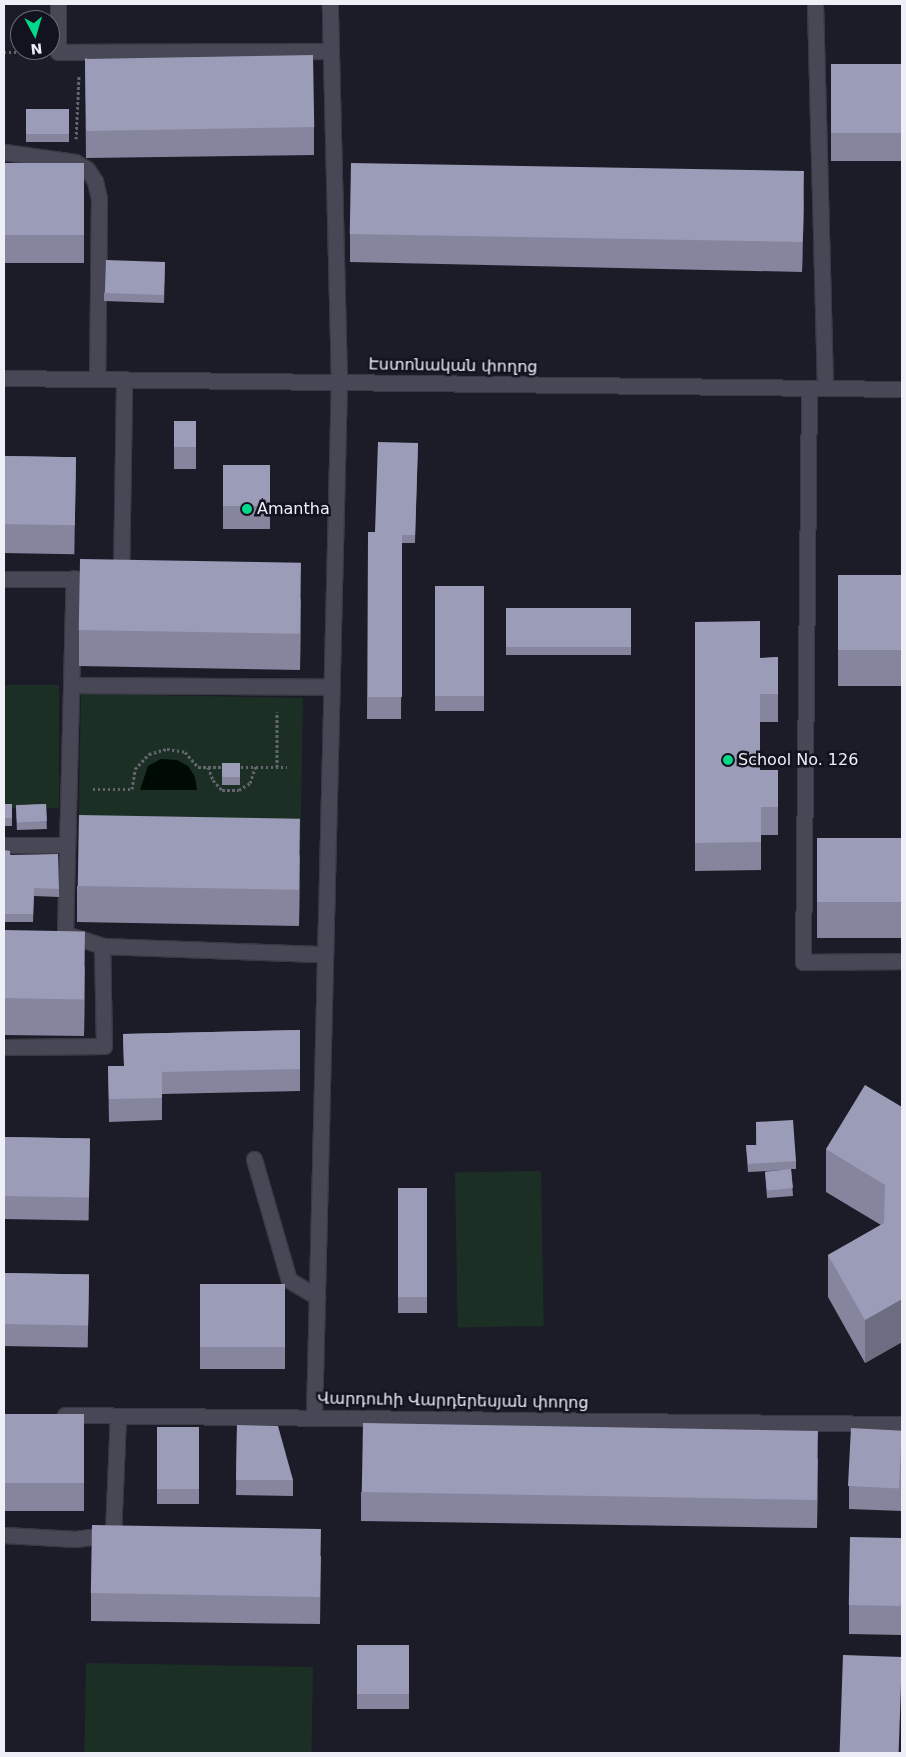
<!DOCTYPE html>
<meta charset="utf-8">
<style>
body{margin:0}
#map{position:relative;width:906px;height:1757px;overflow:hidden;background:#1c1c28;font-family:"DejaVu Sans","Noto Sans Armenian",sans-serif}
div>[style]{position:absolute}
.green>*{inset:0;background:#1c2f24;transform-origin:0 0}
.water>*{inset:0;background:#000c03}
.path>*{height:3px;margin-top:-1.5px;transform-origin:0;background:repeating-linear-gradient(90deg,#64646f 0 2.5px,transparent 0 5px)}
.roads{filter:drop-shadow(1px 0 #3a3a44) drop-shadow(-1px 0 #3a3a44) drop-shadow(0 1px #3a3a44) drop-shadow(0 -1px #3a3a44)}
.minor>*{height:15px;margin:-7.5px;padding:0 7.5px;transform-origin:7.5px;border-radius:7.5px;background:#474756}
.wall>*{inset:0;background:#85869e;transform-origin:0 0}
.shaded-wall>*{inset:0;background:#6c6d81}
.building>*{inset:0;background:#9b9cb8;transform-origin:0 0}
.dots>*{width:14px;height:14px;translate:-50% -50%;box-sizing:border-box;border:2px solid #13131f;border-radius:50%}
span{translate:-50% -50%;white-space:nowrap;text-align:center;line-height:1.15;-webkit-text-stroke:5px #13131f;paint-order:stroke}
.street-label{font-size:16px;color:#eeeff7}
.poi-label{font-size:16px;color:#eeeff7}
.left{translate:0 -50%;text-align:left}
.frame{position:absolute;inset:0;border:5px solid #eeeff7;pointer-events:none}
.north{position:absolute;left:10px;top:10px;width:50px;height:50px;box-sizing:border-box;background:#13131f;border:1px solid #6b6b75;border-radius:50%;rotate:174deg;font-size:14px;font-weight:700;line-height:20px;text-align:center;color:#eeeff7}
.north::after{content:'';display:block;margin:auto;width:18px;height:22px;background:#03d98b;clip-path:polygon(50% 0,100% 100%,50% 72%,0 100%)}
</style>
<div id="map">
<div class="green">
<i style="left:4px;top:685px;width:55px;height:123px"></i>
<i style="left:81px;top:694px;width:222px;height:151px;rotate:1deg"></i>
<i style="left:541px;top:1171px;width:155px;height:86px;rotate:89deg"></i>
<i style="left:86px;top:1663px;width:227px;height:90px;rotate:1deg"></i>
</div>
<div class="water">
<i style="clip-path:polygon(161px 759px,177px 760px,188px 766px,195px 777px,197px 790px,140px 790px,148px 766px)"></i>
</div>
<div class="path">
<i style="left:4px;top:52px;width:29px"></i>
<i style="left:76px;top:139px;width:64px;rotate:-87.3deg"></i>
<i style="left:208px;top:767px;width:14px;rotate:69deg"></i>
<i style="left:213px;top:780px;width:13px;rotate:48deg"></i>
<i style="left:222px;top:790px;width:17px"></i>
<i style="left:239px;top:790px;width:13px;rotate:-32deg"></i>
<i style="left:250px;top:783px;width:18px;rotate:-71deg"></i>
<i style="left:236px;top:767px;width:51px"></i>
<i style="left:277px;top:767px;width:55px;rotate:-90deg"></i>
<i style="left:93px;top:789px;width:39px"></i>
<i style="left:132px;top:789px;width:20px;rotate:-81deg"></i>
<i style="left:135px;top:769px;width:21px;rotate:-47deg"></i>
<i style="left:149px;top:754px;width:19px;rotate:-16deg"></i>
<i style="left:167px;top:749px;width:18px;rotate:9deg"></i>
<i style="left:185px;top:752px;width:20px;rotate:49deg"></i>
<i style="left:198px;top:767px;width:27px"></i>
</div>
<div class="roads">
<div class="minor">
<i style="left:58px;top:4px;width:48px;rotate:90deg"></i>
<i style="left:58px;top:52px;width:273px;rotate:-0.2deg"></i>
<i style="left:815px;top:4px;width:384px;rotate:88.5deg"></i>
<i style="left:4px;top:152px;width:72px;rotate:8deg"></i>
<i style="left:75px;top:162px;width:14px;rotate:30deg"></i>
<i style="left:87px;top:169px;width:14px;rotate:56deg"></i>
<i style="left:95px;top:181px;width:17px;rotate:77deg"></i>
<i style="left:99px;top:198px;width:181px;rotate:90.6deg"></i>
<i style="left:4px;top:378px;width:898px;rotate:0.7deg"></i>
<i style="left:809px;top:388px;width:574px;rotate:90.6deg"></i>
<i style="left:803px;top:962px;width:99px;rotate:-0.6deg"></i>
<i style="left:4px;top:579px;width:79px"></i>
<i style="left:121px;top:579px;width:200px;rotate:-89.1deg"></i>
<i style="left:71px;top:685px;width:261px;rotate:0.4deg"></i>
<i style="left:4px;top:845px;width:62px"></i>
<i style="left:65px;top:934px;width:356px;rotate:-88.6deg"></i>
<i style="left:66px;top:934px;width:38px;rotate:18deg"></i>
<i style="left:102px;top:946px;width:223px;rotate:2.1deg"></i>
<i style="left:4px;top:1047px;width:100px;rotate:-0.6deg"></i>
<i style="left:104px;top:1046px;width:100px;rotate:-91.1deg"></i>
<i style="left:254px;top:1159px;width:126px;rotate:73.9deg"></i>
<i style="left:289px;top:1280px;width:33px;rotate:31deg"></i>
<i style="left:65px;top:1415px;width:837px;rotate:0.62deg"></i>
<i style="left:314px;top:1417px;width:1035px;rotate:-88.62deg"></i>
<i style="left:339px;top:382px;width:378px;rotate:-91.4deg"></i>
<i style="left:4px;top:1535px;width:72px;rotate:3.2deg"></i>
<i style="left:76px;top:1539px;width:37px;rotate:-8deg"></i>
<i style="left:113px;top:1534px;width:118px;rotate:-87.6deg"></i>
</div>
</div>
<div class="wall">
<i style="clip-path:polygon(85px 58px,314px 127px,314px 155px,86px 158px)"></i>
<i style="left:902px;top:64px;width:97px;height:71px;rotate:90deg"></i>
<i style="left:26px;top:109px;width:43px;height:33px"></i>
<i style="left:4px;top:163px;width:80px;height:100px"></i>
<i style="clip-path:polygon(804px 202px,802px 272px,350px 262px,350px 234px)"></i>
<i style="clip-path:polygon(165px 262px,164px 303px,104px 301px,104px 293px)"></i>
<i style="left:174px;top:421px;width:22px;height:48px"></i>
<i style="clip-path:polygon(418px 443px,415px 543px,402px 543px,401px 719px,367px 719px,368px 532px,375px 532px)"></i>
<i style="left:4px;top:456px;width:72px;height:97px;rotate:1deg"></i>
<i style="left:270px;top:465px;width:64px;height:47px;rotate:90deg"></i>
<i style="left:838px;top:575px;width:64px;height:111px"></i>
<i style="left:484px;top:586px;width:125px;height:49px;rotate:90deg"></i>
<i style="clip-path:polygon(301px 599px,300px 670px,79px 666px,79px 630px)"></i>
<i style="left:506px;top:608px;width:125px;height:47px"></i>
<i style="clip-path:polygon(695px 622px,760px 658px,778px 657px,778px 722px,760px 722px,760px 770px,778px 770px,778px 835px,761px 835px,761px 870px,695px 871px)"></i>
<i style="left:240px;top:763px;width:22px;height:18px;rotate:90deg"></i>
<i style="left:4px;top:804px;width:8px;height:22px"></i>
<i style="left:46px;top:804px;width:25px;height:30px;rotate:88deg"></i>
<i style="clip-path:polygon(902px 838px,902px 938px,817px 938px,817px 902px)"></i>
<i style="clip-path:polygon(4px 850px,59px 889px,59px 897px,34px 896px,33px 922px,4px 922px)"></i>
<i style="clip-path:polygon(300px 855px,299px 926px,77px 922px,77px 886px)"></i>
<i style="clip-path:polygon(4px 930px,85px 967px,84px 1036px,4px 1035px)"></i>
<i style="clip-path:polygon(300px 1030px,300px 1091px,162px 1094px,162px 1120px,109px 1122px,108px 1066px,124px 1066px,123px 1034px)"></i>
<i style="clip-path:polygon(902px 1107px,902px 1342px,865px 1363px,828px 1297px,828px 1255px,881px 1225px,826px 1192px,826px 1149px)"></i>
<i style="clip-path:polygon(756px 1122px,796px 1161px,796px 1169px,791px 1169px,793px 1196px,767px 1198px,765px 1172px,790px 1170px,748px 1172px,746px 1145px,756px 1145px)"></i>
<i style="left:4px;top:1137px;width:86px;height:82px;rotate:1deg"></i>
<i style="left:398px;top:1188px;width:29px;height:125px"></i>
<i style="left:4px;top:1273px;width:85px;height:73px;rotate:1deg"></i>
<i style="left:285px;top:1284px;width:85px;height:85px;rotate:90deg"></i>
<i style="left:4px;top:1414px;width:80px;height:97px"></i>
<i style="clip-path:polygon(237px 1425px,293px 1480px,293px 1496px,236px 1495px)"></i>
<i style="left:157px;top:1427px;width:42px;height:77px"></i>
<i style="clip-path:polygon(902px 1431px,902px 1511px,849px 1509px,849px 1486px)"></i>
<i style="clip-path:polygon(818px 1459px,817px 1528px,361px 1521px,361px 1492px)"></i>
<i style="clip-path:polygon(902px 1538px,902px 1635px,849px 1634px,849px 1605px)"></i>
<i style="clip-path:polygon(321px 1556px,320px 1624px,91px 1621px,91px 1593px)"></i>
<i style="left:409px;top:1645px;width:64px;height:52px;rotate:90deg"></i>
</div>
<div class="shaded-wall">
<i style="clip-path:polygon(804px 174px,804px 202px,802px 272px,802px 244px)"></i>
<i style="clip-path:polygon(301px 562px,301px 599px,300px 670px,300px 634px)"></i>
<i style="clip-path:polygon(300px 819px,300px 855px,299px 926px,299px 890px)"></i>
<i style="clip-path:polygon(85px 931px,85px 967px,84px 1036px,84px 999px)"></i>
<i style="clip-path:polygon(902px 1299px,902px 1342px,865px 1363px,865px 1320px)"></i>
<i style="clip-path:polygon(818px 1431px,818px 1459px,817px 1528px,817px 1500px)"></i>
</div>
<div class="building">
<i style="left:313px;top:55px;width:72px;height:228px;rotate:89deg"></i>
<i style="left:902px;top:64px;width:69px;height:71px;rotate:90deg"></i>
<i style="left:26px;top:109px;width:43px;height:25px"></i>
<i style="left:4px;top:163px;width:80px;height:72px"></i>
<i style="left:351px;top:163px;width:453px;height:71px;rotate:1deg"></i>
<i style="left:106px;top:260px;width:59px;height:33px;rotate:2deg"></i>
<i style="left:174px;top:421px;width:22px;height:26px"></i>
<i style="clip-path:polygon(378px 442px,418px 443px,415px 535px,402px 535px,402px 532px,375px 532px)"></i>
<i style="left:4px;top:456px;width:72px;height:68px;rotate:1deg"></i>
<i style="left:270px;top:465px;width:41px;height:47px;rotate:90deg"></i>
<i style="left:368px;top:532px;width:34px;height:165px"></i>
<i style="left:80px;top:559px;width:221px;height:71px;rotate:1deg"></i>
<i style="left:838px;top:575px;width:64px;height:75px"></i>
<i style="left:484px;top:586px;width:110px;height:49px;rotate:90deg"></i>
<i style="left:506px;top:608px;width:125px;height:39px"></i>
<i style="clip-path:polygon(760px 621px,760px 658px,778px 657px,778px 694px,760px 694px,760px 770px,778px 770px,778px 807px,761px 807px,761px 842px,695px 843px,695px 622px)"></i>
<i style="left:240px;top:763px;width:14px;height:18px;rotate:90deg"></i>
<i style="left:4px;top:804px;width:8px;height:14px"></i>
<i style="left:46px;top:804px;width:17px;height:30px;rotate:87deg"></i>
<i style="left:79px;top:815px;width:221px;height:71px;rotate:1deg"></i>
<i style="left:817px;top:838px;width:85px;height:64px"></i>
<i style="clip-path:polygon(4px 850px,10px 851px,10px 855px,58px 854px,59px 889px,34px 888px,33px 914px,4px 914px)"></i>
<i style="left:4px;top:930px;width:81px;height:68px;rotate:1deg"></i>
<i style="clip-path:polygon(300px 1030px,300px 1069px,162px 1072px,162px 1098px,109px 1099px,108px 1066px,124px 1066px,123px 1034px)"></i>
<i style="clip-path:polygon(865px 1085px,902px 1107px,902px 1299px,865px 1320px,828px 1255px,884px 1223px,885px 1185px,826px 1149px)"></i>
<i style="clip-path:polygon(793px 1120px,796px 1161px,748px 1164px,746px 1145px,757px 1145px,756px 1122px)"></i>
<i style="left:4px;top:1137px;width:86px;height:59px;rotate:1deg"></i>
<i style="left:791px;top:1169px;width:19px;height:26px;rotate:84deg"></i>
<i style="left:398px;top:1188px;width:29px;height:109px"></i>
<i style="left:4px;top:1273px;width:85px;height:51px;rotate:1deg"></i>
<i style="left:285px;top:1284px;width:63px;height:85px;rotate:90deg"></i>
<i style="left:4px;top:1414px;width:80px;height:69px"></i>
<i style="left:363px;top:1423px;width:455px;height:69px;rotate:1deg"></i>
<i style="clip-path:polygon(237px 1425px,278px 1426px,293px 1480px,236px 1480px)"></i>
<i style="left:157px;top:1427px;width:42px;height:62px"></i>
<i style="left:851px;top:1428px;width:51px;height:58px;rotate:3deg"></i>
<i style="left:92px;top:1525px;width:229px;height:68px;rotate:1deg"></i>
<i style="left:850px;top:1537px;width:52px;height:68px;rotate:1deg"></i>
<i style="left:409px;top:1645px;width:49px;height:52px;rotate:90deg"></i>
<i style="left:843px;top:1655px;width:59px;height:98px;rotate:2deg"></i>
</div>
<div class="dots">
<i style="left:247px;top:509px;background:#03d98b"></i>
<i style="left:728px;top:760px;background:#03d98b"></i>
</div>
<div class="street-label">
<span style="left:453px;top:366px;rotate:1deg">Էստոնական փողոց</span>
<span style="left:453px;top:1401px;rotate:1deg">Վարդուհի Վարդերեսյան փողոց</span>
</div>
<div class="poi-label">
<span class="left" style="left:257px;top:509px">Amantha</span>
<span class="left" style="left:738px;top:760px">School No. 126</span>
</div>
<div class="frame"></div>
<div class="north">N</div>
</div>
